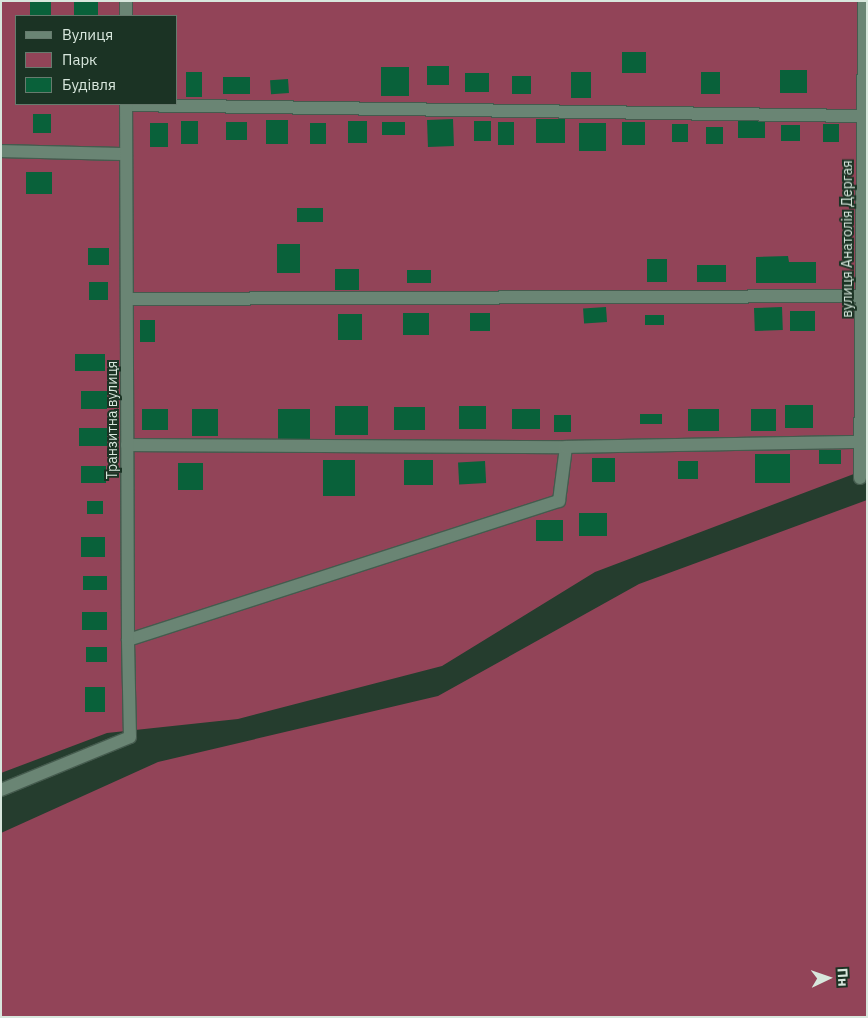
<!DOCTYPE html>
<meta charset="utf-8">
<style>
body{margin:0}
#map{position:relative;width:868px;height:1018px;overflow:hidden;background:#253d2e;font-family:"IBM Plex Sans",sans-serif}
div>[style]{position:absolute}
.green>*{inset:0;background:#924458}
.building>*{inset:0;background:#09613a;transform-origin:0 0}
.roads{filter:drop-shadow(1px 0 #455b4e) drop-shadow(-1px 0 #455b4e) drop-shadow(0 1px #455b4e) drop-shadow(0 -1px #455b4e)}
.minor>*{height:12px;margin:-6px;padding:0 6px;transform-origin:6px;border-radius:6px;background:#6a8574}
span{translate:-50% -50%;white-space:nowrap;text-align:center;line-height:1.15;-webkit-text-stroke:4px #1b3324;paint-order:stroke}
.street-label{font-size:14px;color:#d8e7dd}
.frame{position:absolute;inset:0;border:2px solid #d8e7dd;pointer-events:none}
.legend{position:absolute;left:15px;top:15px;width:162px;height:90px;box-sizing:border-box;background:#1b3324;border:1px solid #677b6e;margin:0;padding:6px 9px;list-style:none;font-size:15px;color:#d8e7dd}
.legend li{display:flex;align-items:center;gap:10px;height:25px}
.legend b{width:25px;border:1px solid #677b6e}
.north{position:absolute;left:803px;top:953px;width:50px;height:50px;-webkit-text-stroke:4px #1b3324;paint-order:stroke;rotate:87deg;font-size:14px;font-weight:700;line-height:20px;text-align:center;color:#d8e7dd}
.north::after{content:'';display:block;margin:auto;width:18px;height:22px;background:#d8e7dd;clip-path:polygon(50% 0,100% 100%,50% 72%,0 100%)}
</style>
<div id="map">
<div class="green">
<i style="clip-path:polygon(evenodd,1px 1px,867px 1px,867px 469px,595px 572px,442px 666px,238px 719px,107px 733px,1px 773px,1px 1px,16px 16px,176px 16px,176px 104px,16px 104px,16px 16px)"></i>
<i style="clip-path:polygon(867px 500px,867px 1017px,1px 1017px,1px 833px,158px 762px,438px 696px,639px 584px)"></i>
</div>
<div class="building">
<i style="left:30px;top:1px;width:21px;height:15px"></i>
<i style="left:74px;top:1px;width:24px;height:15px"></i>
<i style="left:622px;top:52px;width:24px;height:21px"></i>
<i style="left:427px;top:66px;width:22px;height:19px"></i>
<i style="left:409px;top:67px;width:29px;height:28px;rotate:90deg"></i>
<i style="left:780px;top:70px;width:27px;height:23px"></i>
<i style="left:186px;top:72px;width:16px;height:25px"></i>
<i style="left:571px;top:72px;width:20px;height:26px"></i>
<i style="left:701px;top:72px;width:19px;height:22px"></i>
<i style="left:489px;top:73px;width:19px;height:24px;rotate:90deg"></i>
<i style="left:512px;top:76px;width:19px;height:18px"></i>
<i style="left:223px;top:77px;width:27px;height:17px"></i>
<i style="left:288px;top:79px;width:14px;height:18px;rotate:86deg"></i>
<i style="left:51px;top:114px;width:19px;height:18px;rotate:90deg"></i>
<i style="left:453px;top:119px;width:27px;height:26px;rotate:88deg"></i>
<i style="left:536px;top:119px;width:29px;height:24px"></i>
<i style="left:266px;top:120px;width:22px;height:24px"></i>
<i style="left:738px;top:120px;width:27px;height:18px"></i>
<i style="left:181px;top:121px;width:17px;height:23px"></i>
<i style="left:367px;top:121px;width:22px;height:19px;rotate:90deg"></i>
<i style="left:474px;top:121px;width:17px;height:20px"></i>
<i style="left:247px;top:122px;width:18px;height:21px;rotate:90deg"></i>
<i style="left:382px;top:122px;width:23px;height:13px"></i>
<i style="left:498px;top:122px;width:16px;height:23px"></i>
<i style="left:622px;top:122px;width:23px;height:23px"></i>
<i style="left:150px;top:123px;width:18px;height:24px"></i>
<i style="left:310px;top:123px;width:16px;height:21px"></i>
<i style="left:579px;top:123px;width:27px;height:28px"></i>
<i style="left:672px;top:124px;width:16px;height:18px"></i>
<i style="left:823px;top:124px;width:16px;height:18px"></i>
<i style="left:781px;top:125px;width:19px;height:16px"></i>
<i style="left:723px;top:127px;width:17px;height:17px;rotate:90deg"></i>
<i style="left:52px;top:172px;width:22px;height:26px;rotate:90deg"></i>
<i style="left:297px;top:208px;width:26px;height:14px"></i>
<i style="left:277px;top:244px;width:23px;height:29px"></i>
<i style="left:88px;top:248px;width:21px;height:17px"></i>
<i style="clip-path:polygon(788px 256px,789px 262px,816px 262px,816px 283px,756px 283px,756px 257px)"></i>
<i style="left:647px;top:259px;width:20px;height:23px"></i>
<i style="left:726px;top:265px;width:17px;height:29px;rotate:90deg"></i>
<i style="left:335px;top:269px;width:24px;height:21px"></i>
<i style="left:407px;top:270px;width:24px;height:13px"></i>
<i style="left:89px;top:282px;width:19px;height:18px"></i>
<i style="left:606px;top:307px;width:15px;height:23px;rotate:86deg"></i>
<i style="left:782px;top:307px;width:23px;height:28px;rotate:88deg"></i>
<i style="left:790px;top:311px;width:25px;height:20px"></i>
<i style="left:403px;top:313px;width:26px;height:22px"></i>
<i style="left:490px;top:313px;width:18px;height:20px;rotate:90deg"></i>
<i style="left:338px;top:314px;width:24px;height:26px"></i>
<i style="left:645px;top:315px;width:19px;height:10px"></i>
<i style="left:140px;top:320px;width:15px;height:22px"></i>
<i style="left:75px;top:354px;width:30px;height:17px"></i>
<i style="left:81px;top:391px;width:26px;height:18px"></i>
<i style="left:785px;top:405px;width:28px;height:23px"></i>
<i style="left:368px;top:406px;width:29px;height:33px;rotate:90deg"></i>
<i style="left:459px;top:406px;width:27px;height:23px"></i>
<i style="left:394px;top:407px;width:31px;height:23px"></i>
<i style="left:168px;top:409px;width:21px;height:26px;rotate:90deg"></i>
<i style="left:192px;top:409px;width:26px;height:27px"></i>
<i style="left:278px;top:409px;width:32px;height:30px"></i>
<i style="left:540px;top:409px;width:20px;height:28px;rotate:90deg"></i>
<i style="left:688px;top:409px;width:31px;height:22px"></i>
<i style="left:751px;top:409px;width:25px;height:22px"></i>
<i style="left:640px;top:414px;width:22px;height:10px"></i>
<i style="left:554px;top:415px;width:17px;height:17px"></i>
<i style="left:79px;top:428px;width:28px;height:18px"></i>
<i style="left:819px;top:450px;width:22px;height:14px"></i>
<i style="left:755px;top:454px;width:35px;height:29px"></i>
<i style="left:592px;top:458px;width:23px;height:24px"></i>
<i style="left:323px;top:460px;width:32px;height:36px"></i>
<i style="left:433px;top:460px;width:25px;height:29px;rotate:90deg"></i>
<i style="left:485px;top:461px;width:22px;height:27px;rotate:87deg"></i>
<i style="left:678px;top:461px;width:20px;height:18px"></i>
<i style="left:178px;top:463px;width:25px;height:27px"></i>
<i style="left:81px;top:466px;width:25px;height:17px"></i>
<i style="left:87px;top:501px;width:16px;height:13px"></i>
<i style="left:579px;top:513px;width:28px;height:23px"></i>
<i style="left:563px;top:520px;width:21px;height:27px;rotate:90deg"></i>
<i style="left:81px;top:537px;width:24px;height:20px"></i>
<i style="left:83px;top:576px;width:24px;height:14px"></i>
<i style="left:82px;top:612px;width:25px;height:18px"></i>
<i style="left:86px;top:647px;width:21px;height:15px"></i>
<i style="left:85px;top:687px;width:20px;height:25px"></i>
</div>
<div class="roads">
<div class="minor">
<i style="left:126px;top:1px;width:15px;rotate:90deg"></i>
<i style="left:126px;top:105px;width:737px;rotate:0.86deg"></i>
<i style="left:1px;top:151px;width:125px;rotate:1.4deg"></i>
<i style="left:127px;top:299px;width:734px;rotate:-0.23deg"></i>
<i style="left:127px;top:445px;width:439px;rotate:0.3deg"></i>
<i style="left:860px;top:478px;width:477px;rotate:-89.5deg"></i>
<i style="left:128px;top:640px;width:453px;rotate:-17.9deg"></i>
<i style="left:559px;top:501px;width:54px;rotate:-82.6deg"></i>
<i style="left:566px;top:447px;width:294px;rotate:-1deg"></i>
<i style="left:1px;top:790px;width:139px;rotate:-22.3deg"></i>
<i style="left:130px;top:737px;width:97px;rotate:-91.2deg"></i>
<i style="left:128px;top:640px;width:536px;rotate:-90.21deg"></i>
</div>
</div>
<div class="street-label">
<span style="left:847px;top:239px;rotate:-90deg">вулиця Анатолія Дергая</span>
<span style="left:112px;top:420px;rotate:-90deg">Транзитна вулиця</span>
</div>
<div class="frame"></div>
<ul class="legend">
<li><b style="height:6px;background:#6a8574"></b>Вулиця</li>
<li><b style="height:14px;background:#924458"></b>Парк</li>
<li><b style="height:14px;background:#09613a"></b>Будівля</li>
</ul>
<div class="north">Пн</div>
</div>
